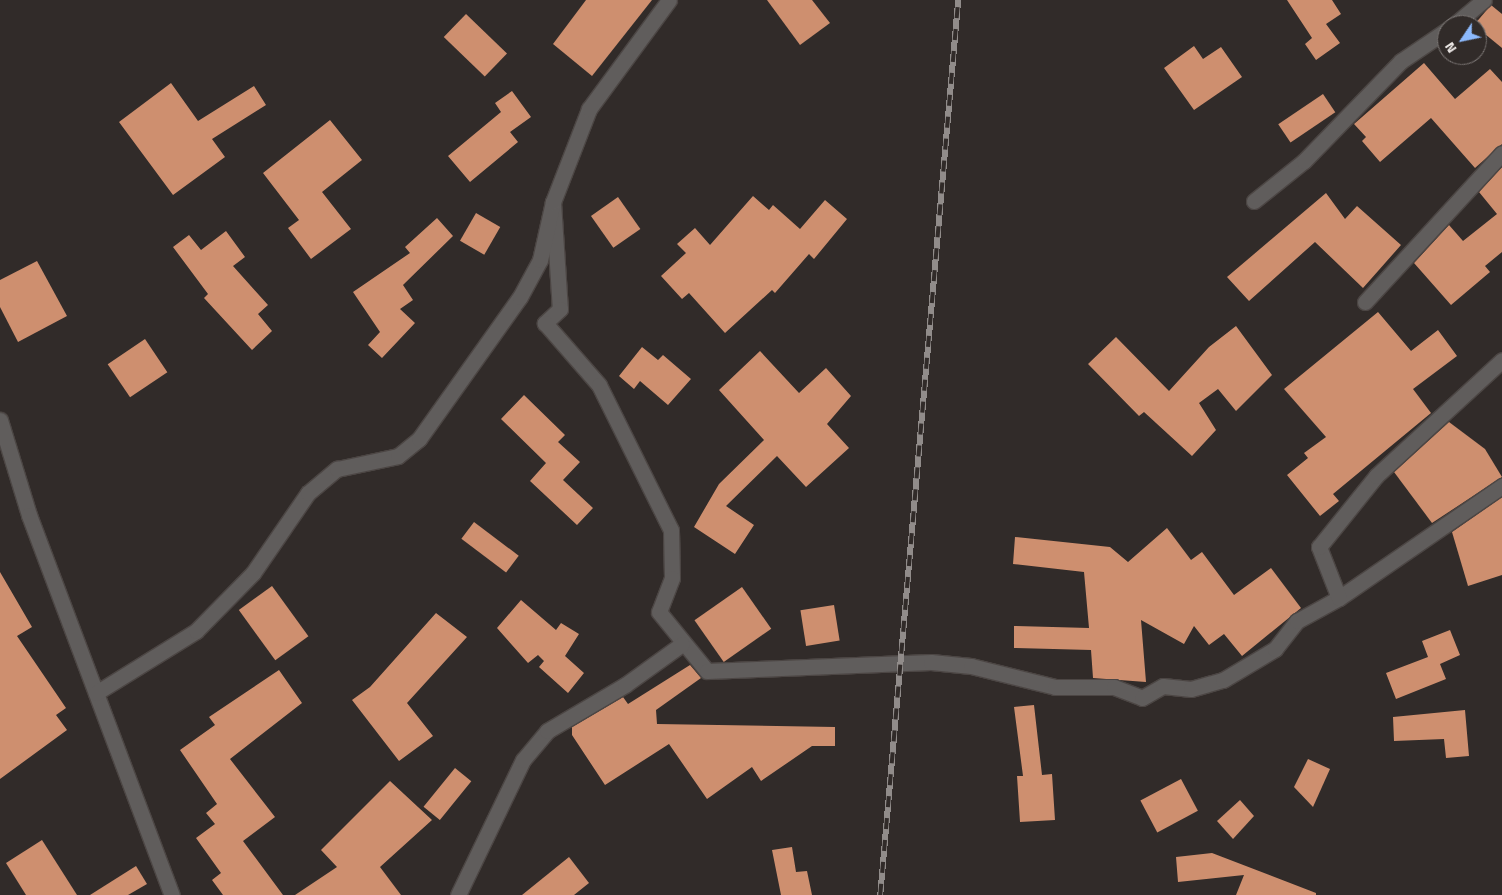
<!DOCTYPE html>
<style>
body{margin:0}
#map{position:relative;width:1502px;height:895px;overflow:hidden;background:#312b29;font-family:"Titillium Web",sans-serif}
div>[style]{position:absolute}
.building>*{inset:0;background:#ce8f6f;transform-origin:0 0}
.roads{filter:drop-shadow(1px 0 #4c4644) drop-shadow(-1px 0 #4c4644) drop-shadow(0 1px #4c4644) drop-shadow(0 -1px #4c4644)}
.street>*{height:15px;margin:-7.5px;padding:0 7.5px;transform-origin:7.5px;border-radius:7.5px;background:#605d5c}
.rail>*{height:5.5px;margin-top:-2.75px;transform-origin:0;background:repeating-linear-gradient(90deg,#312b29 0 11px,#918c8a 0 22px);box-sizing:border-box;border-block:1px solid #918c8a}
span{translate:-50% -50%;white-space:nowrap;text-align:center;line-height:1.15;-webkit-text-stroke:5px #312b29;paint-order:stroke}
.north{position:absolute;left:1437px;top:15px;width:50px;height:50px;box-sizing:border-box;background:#312b29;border:1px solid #7d7876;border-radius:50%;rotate:236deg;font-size:14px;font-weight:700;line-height:20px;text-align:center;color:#f0ecea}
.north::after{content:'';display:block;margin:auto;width:18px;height:22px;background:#8cb9fc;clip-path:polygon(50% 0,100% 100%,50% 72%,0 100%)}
</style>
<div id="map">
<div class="building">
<i style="clip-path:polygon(586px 0,652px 0,592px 76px,553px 44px)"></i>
<i style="clip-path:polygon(767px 0,812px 0,830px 23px,800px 45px)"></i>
<i style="clip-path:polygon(1287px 0,1332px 0,1341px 14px,1326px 24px,1340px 43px,1316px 60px,1305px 44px,1312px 38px)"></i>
<i style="clip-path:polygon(1491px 5px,1502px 14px,1502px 48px,1474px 25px)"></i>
<i style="left:466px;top:14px;width:57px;height:32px;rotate:44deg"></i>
<i style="clip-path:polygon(1194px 46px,1203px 59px,1221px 47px,1242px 77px,1194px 110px,1164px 68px)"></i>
<i style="clip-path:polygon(1424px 63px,1455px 99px,1490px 69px,1502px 82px,1502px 144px,1475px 168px,1431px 118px,1380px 162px,1362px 141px,1366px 137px,1354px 124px)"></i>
<i style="clip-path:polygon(171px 83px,198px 121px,254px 86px,266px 105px,212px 139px,225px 157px,173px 195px,119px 122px)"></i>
<i style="clip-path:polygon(512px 91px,531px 117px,510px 132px,518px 142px,470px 182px,448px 156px,501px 112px,495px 103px)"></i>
<i style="left:1323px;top:94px;width:22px;height:54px;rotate:56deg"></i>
<i style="clip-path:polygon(330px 120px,362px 160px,322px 192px,351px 229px,311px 259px,288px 228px,299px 220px,263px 173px)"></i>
<i style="clip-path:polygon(1502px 167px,1502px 252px,1485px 266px,1490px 272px,1451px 305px,1414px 263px,1449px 225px,1463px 241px,1497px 214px,1479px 192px)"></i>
<i style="clip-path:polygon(1326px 193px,1345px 219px,1357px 206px,1401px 245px,1363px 288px,1315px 242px,1249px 301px,1227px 277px)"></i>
<i style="clip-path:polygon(753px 196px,769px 210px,773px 205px,800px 229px,825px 200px,847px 219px,814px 259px,809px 254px,775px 293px,772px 290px,725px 333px,689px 293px,682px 299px,661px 276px,686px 253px,677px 244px,695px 228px,710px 245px)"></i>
<i style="left:618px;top:197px;width:39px;height:33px;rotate:55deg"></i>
<i style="left:476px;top:213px;width:28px;height:32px;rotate:30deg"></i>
<i style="clip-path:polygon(437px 218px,453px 236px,403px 285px,413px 300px,400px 309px,415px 323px,382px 358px,368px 345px,380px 332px,353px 292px,410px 253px,405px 247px)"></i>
<i style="clip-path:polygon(226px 231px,245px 257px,233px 266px,268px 305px,258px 314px,272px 331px,252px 350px,204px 298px,208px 294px,173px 247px,189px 235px,201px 250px)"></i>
<i style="clip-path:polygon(37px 261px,67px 316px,18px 342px,0 307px,0 280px)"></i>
<i style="clip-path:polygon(1378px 312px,1411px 351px,1438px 330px,1457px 356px,1413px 389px,1431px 413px,1333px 494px,1339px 501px,1320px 516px,1287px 475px,1308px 458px,1304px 453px,1326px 437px,1284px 389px)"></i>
<i style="clip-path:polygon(1236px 326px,1272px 375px,1236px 411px,1218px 389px,1199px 403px,1216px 430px,1192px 456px,1144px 412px,1139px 416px,1088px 364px,1116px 337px,1169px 391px,1209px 347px)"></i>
<i style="left:145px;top:339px;width:40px;height:45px;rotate:56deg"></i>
<i style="clip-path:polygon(642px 347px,658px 360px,663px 355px,691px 379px,668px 405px,640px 381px,634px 389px,619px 376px)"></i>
<i style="clip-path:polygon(760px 351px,799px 393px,826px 368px,851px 396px,827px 424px,849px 448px,806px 487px,777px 456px,726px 506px,754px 525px,735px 554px,694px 527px,719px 484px,764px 440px,719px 390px)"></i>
<i style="clip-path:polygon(524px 395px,565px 435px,558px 442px,580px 462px,563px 480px,593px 508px,577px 525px,530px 481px,546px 463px,501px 419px)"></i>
<i style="clip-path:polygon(1449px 422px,1485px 449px,1502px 477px,1432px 523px,1394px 472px)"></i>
<i style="clip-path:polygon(1502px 497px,1502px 575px,1468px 586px,1452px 532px)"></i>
<i style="left:474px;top:522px;width:56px;height:21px;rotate:37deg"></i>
<i style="clip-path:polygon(1167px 528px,1191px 560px,1202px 552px,1234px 595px,1271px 568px,1301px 608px,1242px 656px,1224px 634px,1209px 645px,1194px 626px,1184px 644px,1141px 620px,1146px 682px,1093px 678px,1091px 650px,1014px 648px,1014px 626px,1089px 628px,1084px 572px,1013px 564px,1015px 537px,1110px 547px,1128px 562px)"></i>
<i style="clip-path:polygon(0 572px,32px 627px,17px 636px,66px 708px,56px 715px,67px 730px,0 779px)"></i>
<i style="left:272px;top:586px;width:62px;height:41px;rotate:54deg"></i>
<i style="left:742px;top:587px;width:51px;height:58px;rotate:55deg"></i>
<i style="clip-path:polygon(521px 600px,556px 630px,561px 623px,579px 634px,565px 656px,584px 673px,568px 693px,539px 667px,544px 661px,538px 655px,528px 663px,497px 628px)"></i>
<i style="left:834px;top:605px;width:36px;height:34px;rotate:81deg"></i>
<i style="clip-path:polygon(436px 613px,467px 637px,407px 703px,433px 736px,399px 761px,352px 700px,370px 687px)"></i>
<i style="clip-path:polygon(1450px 630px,1460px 655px,1440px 664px,1446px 679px,1396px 699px,1386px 673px,1428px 657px,1422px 641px)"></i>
<i style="clip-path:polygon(690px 665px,701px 678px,656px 710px,657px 724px,835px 727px,835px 746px,812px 746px,761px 781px,752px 767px,707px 799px,669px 744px,605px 785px,572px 735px,572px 727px,623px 697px,628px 704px)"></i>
<i style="clip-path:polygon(279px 670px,302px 703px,230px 759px,275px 817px,243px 841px,283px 895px,223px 895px,212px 880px,221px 873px,196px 838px,215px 824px,206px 813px,217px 804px,180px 750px,215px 725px,209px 717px)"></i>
<i style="clip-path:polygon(1034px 705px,1042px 775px,1052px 774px,1055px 820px,1020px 822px,1017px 776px,1023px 776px,1014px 707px)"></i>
<i style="clip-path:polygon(1465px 710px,1469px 756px,1446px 758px,1444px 739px,1394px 741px,1393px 717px)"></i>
<i style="clip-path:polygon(1308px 759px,1330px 769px,1313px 807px,1294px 787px)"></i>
<i style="left:455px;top:768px;width:21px;height:50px;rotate:39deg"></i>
<i style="left:1181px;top:779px;width:36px;height:46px;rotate:62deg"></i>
<i style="clip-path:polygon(390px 781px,432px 820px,380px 867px,401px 895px,295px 895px,337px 867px,321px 850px)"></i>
<i style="clip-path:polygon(1240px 800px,1254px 816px,1233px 839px,1217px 821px)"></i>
<i style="clip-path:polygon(42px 840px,77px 895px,26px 895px,6px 863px)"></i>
<i style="clip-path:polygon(792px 847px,796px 872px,807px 871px,812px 895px,781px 895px,772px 850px)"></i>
<i style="clip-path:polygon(1212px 853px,1316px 893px,1316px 895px,1236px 895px,1244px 875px,1178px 882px,1176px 857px)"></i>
<i style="clip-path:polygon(569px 857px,589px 883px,574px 895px,522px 895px)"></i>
<i style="clip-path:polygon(136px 866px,147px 884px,128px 895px,90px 895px)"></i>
</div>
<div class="roads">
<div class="street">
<i style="left:1454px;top:25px;width:39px;rotate:-40deg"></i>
<i style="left:1254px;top:201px;width:64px;rotate:-38.7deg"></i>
<i style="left:1304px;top:161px;width:139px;rotate:-45.9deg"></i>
<i style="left:1401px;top:61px;width:55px;rotate:-34deg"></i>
<i style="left:553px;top:202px;width:107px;rotate:86.3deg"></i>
<i style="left:560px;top:309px;width:21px;rotate:137deg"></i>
<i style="left:545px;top:323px;width:82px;rotate:48.9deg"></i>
<i style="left:599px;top:385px;width:162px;rotate:63.6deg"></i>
<i style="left:671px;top:530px;width:48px;rotate:88.8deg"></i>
<i style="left:672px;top:578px;width:36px;rotate:111deg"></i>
<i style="left:659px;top:612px;width:76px;rotate:50.9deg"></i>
<i style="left:707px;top:671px;width:224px;rotate:-2.3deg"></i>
<i style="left:931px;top:662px;width:40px;rotate:5.7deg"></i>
<i style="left:971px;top:666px;width:87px;rotate:14deg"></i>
<i style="left:1055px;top:687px;width:59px"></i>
<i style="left:1114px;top:687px;width:30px;rotate:21deg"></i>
<i style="left:1142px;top:698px;width:24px;rotate:-30deg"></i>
<i style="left:1163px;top:686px;width:28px;rotate:6deg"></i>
<i style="left:1191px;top:689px;width:33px;rotate:-16deg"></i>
<i style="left:1223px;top:680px;width:61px;rotate:-30.8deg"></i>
<i style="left:1275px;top:649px;width:36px;rotate:-52deg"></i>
<i style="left:1297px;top:621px;width:48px;rotate:-28.7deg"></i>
<i style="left:1339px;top:598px;width:198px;rotate:-34.5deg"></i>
<i style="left:1365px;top:302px;width:202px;rotate:-47.4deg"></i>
<i style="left:0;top:420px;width:99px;rotate:73deg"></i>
<i style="left:29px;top:515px;width:406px;rotate:69.4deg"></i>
<i style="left:1339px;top:598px;width:55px;rotate:-111.4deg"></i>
<i style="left:1319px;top:547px;width:91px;rotate:-51.2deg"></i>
<i style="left:1376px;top:476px;width:171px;rotate:-42.6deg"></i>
<i style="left:96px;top:693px;width:118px;rotate:-31.8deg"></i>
<i style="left:196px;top:631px;width:81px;rotate:-45.5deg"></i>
<i style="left:253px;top:573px;width:97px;rotate:-55.5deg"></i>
<i style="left:308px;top:493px;width:38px;rotate:-40deg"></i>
<i style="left:337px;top:469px;width:62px;rotate:-12deg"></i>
<i style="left:398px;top:456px;width:27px;rotate:-39deg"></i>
<i style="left:419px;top:439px;width:174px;rotate:-54.6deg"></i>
<i style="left:520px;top:297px;width:42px;rotate:-61.6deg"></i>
<i style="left:540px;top:260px;width:59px;rotate:-77.4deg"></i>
<i style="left:553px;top:202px;width:100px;rotate:-68.8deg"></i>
<i style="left:589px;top:109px;width:135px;rotate:-53.7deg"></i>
<i style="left:458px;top:895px;width:150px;rotate:-64.3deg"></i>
<i style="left:523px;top:760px;width:38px;rotate:-50deg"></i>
<i style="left:547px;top:731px;width:91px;rotate:-30.5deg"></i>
<i style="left:625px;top:685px;width:70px;rotate:-35.7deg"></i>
</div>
</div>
<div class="rail">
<i style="left:880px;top:895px;width:898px;rotate:-85.02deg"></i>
</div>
<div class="north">N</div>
</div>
